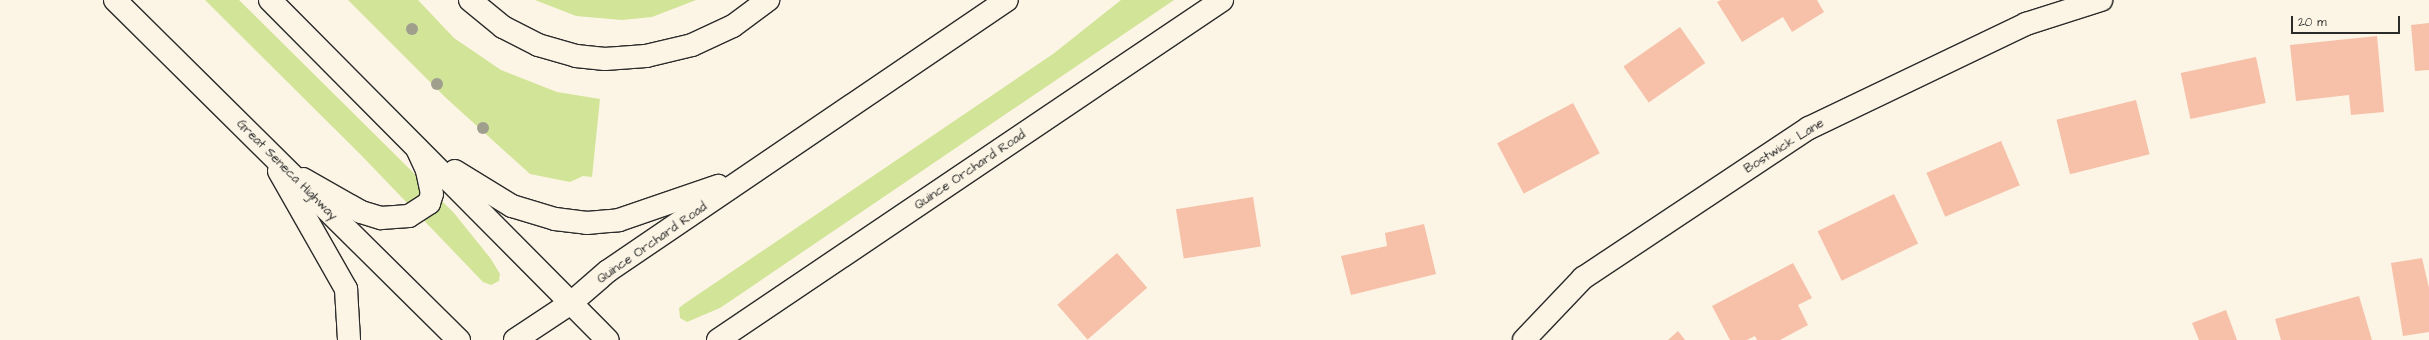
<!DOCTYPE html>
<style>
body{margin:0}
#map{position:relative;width:2429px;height:340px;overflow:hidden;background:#fcf5e5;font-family:"Architects Daughter",sans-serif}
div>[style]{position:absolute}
.green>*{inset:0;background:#d2e498}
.building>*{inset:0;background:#f6c0a9;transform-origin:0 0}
.roads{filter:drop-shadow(1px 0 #2b2b2b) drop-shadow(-1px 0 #2b2b2b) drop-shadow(0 1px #2b2b2b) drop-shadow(0 -1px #2b2b2b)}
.minor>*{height:22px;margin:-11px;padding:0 11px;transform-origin:11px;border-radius:11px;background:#fcf5e5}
.major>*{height:22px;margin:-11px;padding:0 11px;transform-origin:11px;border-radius:11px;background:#fcf5e5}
.trees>*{width:12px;height:12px;margin:-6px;border-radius:50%;background:#a09f8e}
span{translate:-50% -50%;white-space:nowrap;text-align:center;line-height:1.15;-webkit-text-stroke:3px #fcf5e5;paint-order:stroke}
.street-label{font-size:13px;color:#2b2b2b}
.scale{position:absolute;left:2291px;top:16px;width:109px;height:18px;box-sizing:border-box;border:2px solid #2b2b2b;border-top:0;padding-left:5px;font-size:12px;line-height:14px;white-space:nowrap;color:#2b2b2b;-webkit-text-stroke:3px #fcf5e5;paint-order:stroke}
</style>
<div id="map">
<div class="green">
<i style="clip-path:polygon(205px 0,239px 0,454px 213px,491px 259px,500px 274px,499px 281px,491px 285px,483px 282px,361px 155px)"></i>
<i style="clip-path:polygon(348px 0,418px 0,454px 38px,501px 70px,557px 92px,600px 99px,592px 177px,583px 176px,570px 182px,530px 174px,445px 97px)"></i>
<i style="clip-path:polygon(535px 0,696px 0,652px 17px,622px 20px,576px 16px)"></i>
<i style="clip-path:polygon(1121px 0,1174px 0,720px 308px,687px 322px,680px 318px,679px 308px,684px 304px,1053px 54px)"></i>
</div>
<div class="building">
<i style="clip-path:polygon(1721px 0,1817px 0,1824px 12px,1792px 32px,1783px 17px,1742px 42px,1717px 2px)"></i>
<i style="clip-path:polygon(2429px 23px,2429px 70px,2415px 71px,2411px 25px)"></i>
<i style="left:1680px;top:27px;width:44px;height:69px;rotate:55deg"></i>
<i style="clip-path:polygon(2377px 36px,2384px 112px,2351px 115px,2349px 95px,2296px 101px,2290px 45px)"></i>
<i style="left:2256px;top:57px;width:47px;height:77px;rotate:78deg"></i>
<i style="left:2136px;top:100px;width:56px;height:82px;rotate:76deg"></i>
<i style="left:1573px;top:103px;width:57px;height:86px;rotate:62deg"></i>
<i style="left:2001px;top:141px;width:48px;height:81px;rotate:67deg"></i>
<i style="left:1894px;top:194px;width:55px;height:85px;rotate:64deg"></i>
<i style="left:1253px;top:197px;width:50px;height:78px;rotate:81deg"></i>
<i style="clip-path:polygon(1424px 224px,1436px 274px,1351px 295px,1341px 256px,1387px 246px,1385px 233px)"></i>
<i style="left:1117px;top:253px;width:46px;height:79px;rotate:49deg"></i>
<i style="clip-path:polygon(2422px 258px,2429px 288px,2429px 332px,2403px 336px,2391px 263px)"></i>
<i style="clip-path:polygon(1793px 263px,1812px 298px,1798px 305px,1808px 325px,1780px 340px,1757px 340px,1755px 336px,1747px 340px,1730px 340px,1712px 306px)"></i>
<i style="clip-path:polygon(2359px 296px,2372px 340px,2281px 340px,2275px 319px)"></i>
<i style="clip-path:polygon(2226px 310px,2237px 340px,2199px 340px,2192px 323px)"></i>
<i style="clip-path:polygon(1678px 331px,1685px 340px,1668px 340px)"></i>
</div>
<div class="roads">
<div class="minor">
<i style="left:470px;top:0;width:43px;rotate:39.3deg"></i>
<i style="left:503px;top:27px;width:39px;rotate:27deg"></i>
<i style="left:538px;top:45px;width:40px;rotate:16deg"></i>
<i style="left:576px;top:56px;width:29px;rotate:6deg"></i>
<i style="left:605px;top:59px;width:41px;rotate:-4.2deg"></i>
<i style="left:646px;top:56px;width:47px;rotate:-13.4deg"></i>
<i style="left:692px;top:45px;width:45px;rotate:-24.9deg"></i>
<i style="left:733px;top:26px;width:44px;rotate:-36.6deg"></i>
<i style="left:303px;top:179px;width:67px;rotate:29.6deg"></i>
<i style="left:361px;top:212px;width:21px;rotate:17deg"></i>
<i style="left:381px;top:218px;width:28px;rotate:-4deg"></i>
<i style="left:409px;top:216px;width:24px;rotate:-33deg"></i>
<i style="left:429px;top:203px;width:9px;rotate:-72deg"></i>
<i style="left:432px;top:194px;width:25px;rotate:-102deg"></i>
<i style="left:427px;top:170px;width:23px;rotate:-115deg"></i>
<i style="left:1524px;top:340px;width:86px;rotate:-46.4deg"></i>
<i style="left:1583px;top:278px;width:271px;rotate:-33.6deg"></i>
<i style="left:1809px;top:128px;width:241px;rotate:-25.6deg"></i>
<i style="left:2026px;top:24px;width:79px;rotate:-17.7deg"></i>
</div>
<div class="major">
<i style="left:115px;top:0;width:484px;rotate:44.7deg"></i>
<i style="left:270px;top:0;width:479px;rotate:45.2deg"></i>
<i style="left:279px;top:171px;width:136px;rotate:60.4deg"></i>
<i style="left:346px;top:289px;width:51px;rotate:86.6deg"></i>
<i style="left:455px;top:171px;width:67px;rotate:31.6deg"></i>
<i style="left:512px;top:206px;width:45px;rotate:16.8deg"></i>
<i style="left:555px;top:219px;width:32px;rotate:7deg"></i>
<i style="left:587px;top:223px;width:32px;rotate:-5deg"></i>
<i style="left:619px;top:220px;width:105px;rotate:-19deg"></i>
<i style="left:515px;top:340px;width:67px;rotate:-33.5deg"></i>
<i style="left:571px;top:303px;width:49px;rotate:-40.9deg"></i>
<i style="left:608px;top:271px;width:482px;rotate:-34.2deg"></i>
<i style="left:718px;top:340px;width:608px;rotate:-34deg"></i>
</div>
</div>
<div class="trees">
<i style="left:412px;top:29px"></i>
<i style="left:437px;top:84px"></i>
<i style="left:483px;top:128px"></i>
</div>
<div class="street-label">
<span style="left:1784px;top:146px;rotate:-32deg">Bostwick Lane</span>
<span style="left:287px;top:170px;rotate:45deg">Great Seneca Highway</span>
<span style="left:970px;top:170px;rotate:-34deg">Quince Orchard Road</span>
<span style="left:652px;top:243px;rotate:-35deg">Quince Orchard Road</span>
</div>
<div class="scale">20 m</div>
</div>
